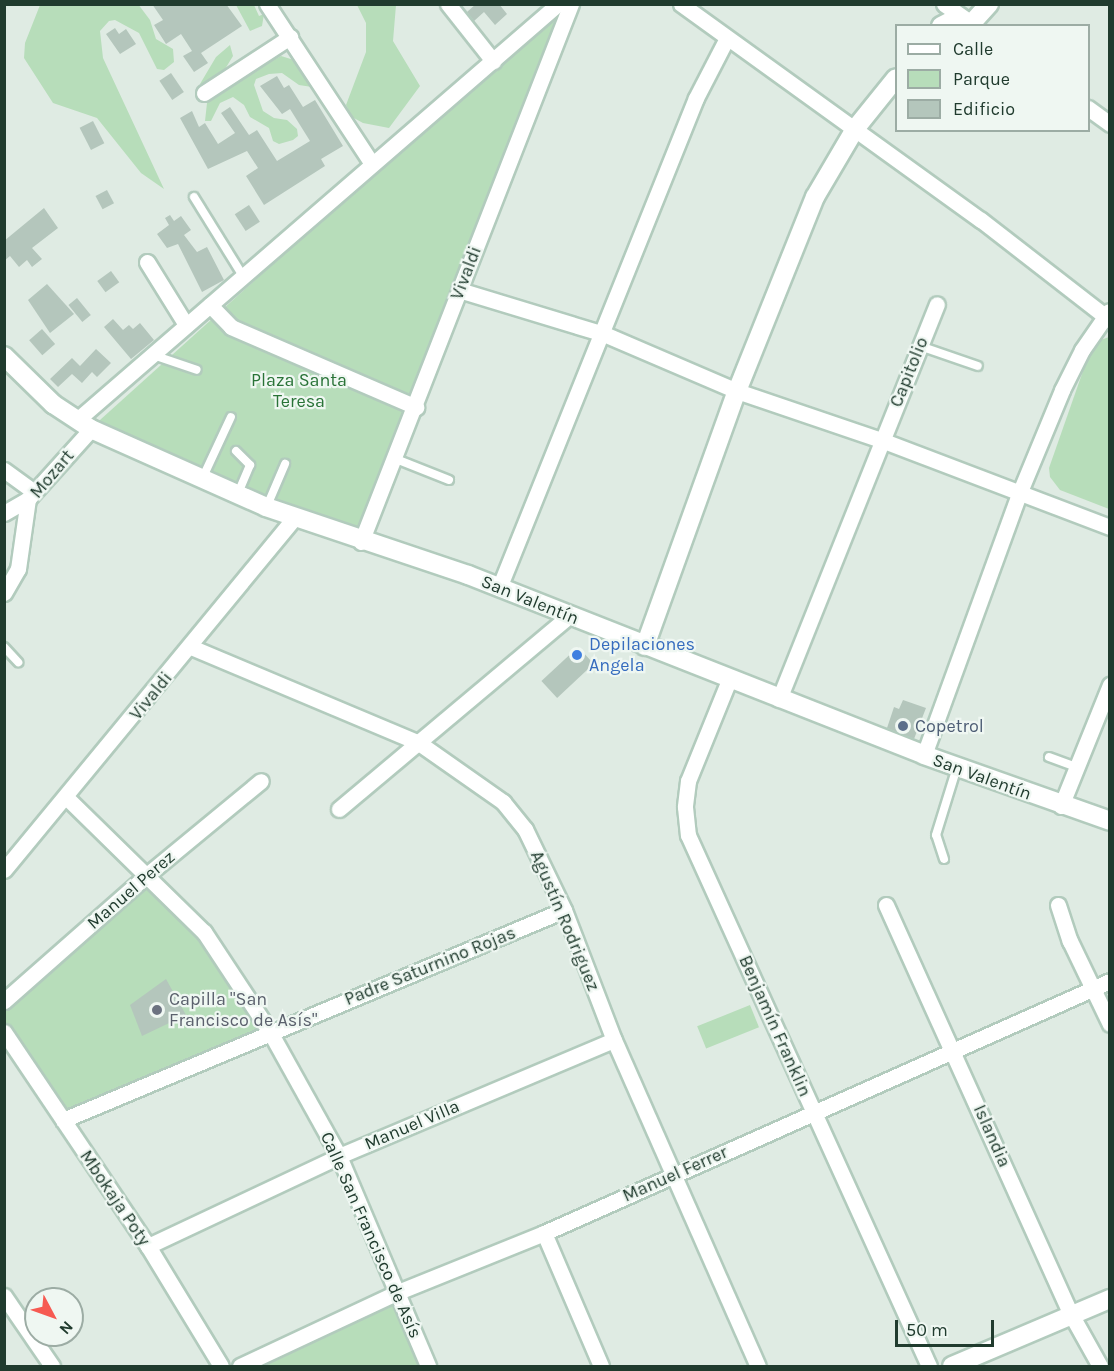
<!DOCTYPE html>
<meta charset="utf-8">
<style>
body{margin:0}
#map{position:relative;width:1114px;height:1371px;overflow:hidden;background:#dfebe3;font-family:Karla,sans-serif}
div>[style]{position:absolute}
.green>*{inset:0;background:#b7ddba;transform-origin:0 0}
.building>*{inset:0;background:#b4c6bc;transform-origin:0 0}
.roads{filter:drop-shadow(2px 0 #b2cbbd) drop-shadow(-2px 0 #b2cbbd) drop-shadow(0 2px #b2cbbd) drop-shadow(0 -2px #b2cbbd)}
.service>*{height:8px;margin:-4px;padding:0 4px;transform-origin:4px;border-radius:4px;background:#fff}
.minor>*{height:15px;margin:-7.5px;padding:0 7.5px;transform-origin:7.5px;border-radius:7.5px;background:#fff}
.tertiary>*{height:18px;margin:-9px;padding:0 9px;transform-origin:9px;border-radius:9px;background:#fff}
.secondary>*{height:18px;margin:-9px;padding:0 9px;transform-origin:9px;border-radius:9px;background:#fff}
.dots>*{width:16px;height:16px;translate:-50% -50%;box-sizing:border-box;border:3px solid #eff7f2;border-radius:50%}
span{translate:-50% -50%;white-space:nowrap;text-align:center;line-height:1.15;-webkit-text-stroke:4.5px #eff7f2;paint-order:stroke}
.street-label{font-size:18px;color:#203b2e}
.park-label{font-size:18px;color:#297337}
.shop-label{font-size:18px;color:#366cbe}
.left{translate:0 -50%;text-align:left}
.service-label{font-size:18px;color:#4e5e75}
.worship-label{font-size:18px;color:#5b616d}
.frame{position:absolute;inset:0;border:6px solid #203b2e;pointer-events:none}
.legend{position:absolute;left:895px;top:24px;width:195px;height:108px;box-sizing:border-box;background:#eff7f2;border:2px solid #9caca4;margin:0;padding:8px 10px;list-style:none;font-size:18px;color:#203b2e}
.legend li{display:flex;align-items:center;gap:12px;height:30px}
.legend b{width:30px;border:2px solid #9caca4}
.north{position:absolute;left:24px;top:1287px;width:60px;height:60px;box-sizing:border-box;background:#eff7f2;border:2px solid #9caca4;border-radius:50%;rotate:131deg;font-size:16px;font-weight:700;line-height:24px;text-align:center;color:#203b2e}
.north::after{content:'';display:block;margin:auto;width:21px;height:27px;background:#f65a52;clip-path:polygon(50% 0,100% 100%,50% 72%,0 100%)}
.scale{position:absolute;left:895px;top:1320px;width:99px;height:27px;box-sizing:border-box;border:3px solid #203b2e;border-top:0;padding-left:8px;font-size:18px;line-height:21px;white-space:nowrap;color:#203b2e;-webkit-text-stroke:4px #eff7f2;paint-order:stroke}
</style>
<div id="map">
<div class="green">
<i style="clip-path:polygon(138px 4px,150px 20px,156px 39px,173px 49px,174px 62px,164px 70px,157px 69px,139px 33px,115px 20px,109px 21px,100px 31px,103px 58px,164px 189px,141px 173px,97px 118px,53px 103px,24px 58px,25px 43px,40px 5px)"></i>
<i style="clip-path:polygon(236px 5px,254px 5px,259px 16px,264px 14px,262px 26px,250px 31px)"></i>
<i style="clip-path:polygon(357px 5px,396px 5px,393px 41px,420px 86px,389px 128px,363px 123px,352px 117px,346px 105px,366px 52px,366px 23px)"></i>
<i style="clip-path:polygon(560px 5px,563px 5px,363px 536px,90px 429px)"></i>
<i style="clip-path:polygon(230px 45px,233px 56px,222px 74px,235px 80px,281px 56px,294px 60px,312px 79px,312px 87px,299px 85px,282px 73px,269px 74px,256px 79px,254px 85px,263px 111px,274px 118px,287px 120px,297px 129px,298px 136px,293px 140px,279px 144px,273px 141px,269px 128px,250px 117px,244px 105px,233px 97px,220px 103px,211px 121px,205px 121px,208px 94px,200px 84px,216px 57px)"></i>
<i style="clip-path:polygon(1109px 337px,1109px 509px,1060px 490px,1050px 477px,1049px 468px,1090px 351px,1098px 341px)"></i>
<i style="clip-path:polygon(144px 879px,182px 914px,268px 1032px,63px 1120px,5px 1032px,4px 1001px)"></i>
<i style="left:750px;top:1005px;width:24px;height:57px;rotate:68deg"></i>
<i style="clip-path:polygon(398px 1292px,428px 1366px,240px 1366px)"></i>
</div>
<div class="building">
<i style="clip-path:polygon(152px 4px,226px 4px,242px 26px,201px 53px,208px 63px,194px 72px,183px 56px,192px 51px,181px 34px,166px 44px,154px 25px,163px 20px)"></i>
<i style="clip-path:polygon(476px 4px,499px 4px,507px 14px,495px 25px,484px 12px,474px 21px,467px 12px)"></i>
<i style="clip-path:polygon(115px 28px,119px 34px,126px 29px,136px 44px,120px 54px,106px 34px)"></i>
<i style="left:171px;top:73px;width:23px;height:14px;rotate:56deg"></i>
<i style="clip-path:polygon(277px 76px,284px 88px,289px 85px,303px 107px,315px 100px,343px 146px,321px 159px,325px 166px,264px 205px,246px 176px,258px 168px,247px 151px,208px 169px,180px 118px,192px 111px,199px 127px,205px 123px,218px 144px,235px 133px,221px 113px,230px 107px,249px 135px,257px 130px,277px 161px,310px 141px,290px 109px,282px 114px,260px 86px)"></i>
<i style="left:93px;top:121px;width:25px;height:15px;rotate:63deg"></i>
<i style="left:107px;top:190px;width:15px;height:13px;rotate:62deg"></i>
<i style="left:249px;top:205px;width:20px;height:17px;rotate:57deg"></i>
<i style="clip-path:polygon(44px 208px,58px 228px,32px 248px,42px 259px,32px 267px,27px 260px,19px 267px,10px 256px,4px 261px,4px 241px)"></i>
<i style="clip-path:polygon(170px 215px,174px 221px,181px 216px,191px 230px,184px 235px,197px 252px,207px 247px,224px 280px,202px 292px,178px 244px,167px 248px,157px 234px,169px 225px,165px 218px)"></i>
<i style="left:111px;top:271px;width:14px;height:17px;rotate:54deg"></i>
<i style="clip-path:polygon(47px 284px,74px 314px,50px 333px,28px 300px)"></i>
<i style="left:77px;top:298px;width:22px;height:11px;rotate:51deg"></i>
<i style="clip-path:polygon(113px 319px,123px 330px,129px 325px,133px 329px,140px 323px,154px 340px,131px 359px,104px 327px)"></i>
<i style="left:42px;top:329px;width:20px;height:17px;rotate:49deg"></i>
<i style="clip-path:polygon(96px 349px,111px 363px,97px 377px,92px 372px,82px 383px,72px 374px,58px 387px,50px 379px,72px 358px,80px 366px)"></i>
<i style="left:578px;top:647px;width:23px;height:50px;rotate:47deg"></i>
<i style="clip-path:polygon(903px 700px,926px 708px,914px 739px,887px 728px,894px 707px,899px 709px)"></i>
<i style="clip-path:polygon(166px 979px,186px 1015px,142px 1036px,130px 1005px)"></i>
</div>
<div class="roads">
<div class="service">
<i style="left:194px;top:197px;width:93px;rotate:58.2deg"></i>
<i style="left:920px;top:346px;width:61px;rotate:19deg"></i>
<i style="left:153px;top:355px;width:46px;rotate:18.8deg"></i>
<i style="left:236px;top:451px;width:20px;rotate:45deg"></i>
<i style="left:250px;top:465px;width:30px;rotate:113deg"></i>
<i style="left:396px;top:459px;width:57px;rotate:21.6deg"></i>
<i style="left:203px;top:477px;width:66px;rotate:-65deg"></i>
<i style="left:267px;top:506px;width:46px;rotate:-66.8deg"></i>
<i style="left:4px;top:647px;width:21px;rotate:47deg"></i>
<i style="left:1049px;top:757px;width:29px;rotate:20deg"></i>
<i style="left:944px;top:859px;width:25px;rotate:-108deg"></i>
<i style="left:936px;top:835px;width:71px;rotate:-72.8deg"></i>
</div>
<div class="minor">
<i style="left:267px;top:4px;width:191px;rotate:56.7deg"></i>
<i style="left:448px;top:4px;width:73px;rotate:51.7deg"></i>
<i style="left:681px;top:4px;width:370px;rotate:35.8deg"></i>
<i style="left:981px;top:220px;width:163px;rotate:37.8deg"></i>
<i style="left:944px;top:4px;width:33px;rotate:35deg"></i>
<i style="left:204px;top:93px;width:103px;rotate:-33.1deg"></i>
<i style="left:1088px;top:108px;width:27px;rotate:36deg"></i>
<i style="left:147px;top:262px;width:74px;rotate:58.2deg"></i>
<i style="left:459px;top:290px;width:152px;rotate:16.9deg"></i>
<i style="left:604px;top:334px;width:145px;rotate:23.2deg"></i>
<i style="left:737px;top:391px;width:152px;rotate:18.8deg"></i>
<i style="left:881px;top:440px;width:245px;rotate:20.8deg"></i>
<i style="left:210px;top:305px;width:30px;rotate:46deg"></i>
<i style="left:231px;top:327px;width:202px;rotate:23.4deg"></i>
<i style="left:77px;top:420px;width:636px;rotate:-40.86deg"></i>
<i style="left:4px;top:470px;width:37px;rotate:36deg"></i>
<i style="left:4px;top:513px;width:28px;rotate:-30deg"></i>
<i style="left:361px;top:542px;width:578px;rotate:-68.68deg"></i>
<i style="left:499px;top:588px;width:528px;rotate:-68.1deg"></i>
<i style="left:696px;top:98px;width:65px;rotate:-62.7deg"></i>
<i style="left:4px;top:593px;width:28px;rotate:-60deg"></i>
<i style="left:18px;top:569px;width:71px;rotate:-81.9deg"></i>
<i style="left:28px;top:499px;width:94px;rotate:-48deg"></i>
<i style="left:191px;top:647px;width:247px;rotate:22.8deg"></i>
<i style="left:419px;top:743px;width:103px;rotate:35.1deg"></i>
<i style="left:503px;top:802px;width:35px;rotate:51deg"></i>
<i style="left:525px;top:829px;width:90px;rotate:64.3deg"></i>
<i style="left:564px;top:910px;width:139px;rotate:69deg"></i>
<i style="left:614px;top:1040px;width:356px;rotate:66.2deg"></i>
<i style="left:729px;top:680px;width:109px;rotate:112.1deg"></i>
<i style="left:688px;top:781px;width:26px;rotate:97deg"></i>
<i style="left:685px;top:807px;width:28px;rotate:84deg"></i>
<i style="left:688px;top:835px;width:583px;rotate:65.59deg"></i>
<i style="left:779px;top:699px;width:425px;rotate:-68.2deg"></i>
<i style="left:924px;top:755px;width:278px;rotate:-70deg"></i>
<i style="left:1019px;top:494px;width:113px;rotate:-67.5deg"></i>
<i style="left:1062px;top:390px;width:45px;rotate:-63.4deg"></i>
<i style="left:1082px;top:350px;width:47px;rotate:-55.3deg"></i>
<i style="left:67px;top:798px;width:192px;rotate:44.4deg"></i>
<i style="left:204px;top:932px;width:120px;rotate:56.6deg"></i>
<i style="left:270px;top:1032px;width:142px;rotate:60.9deg"></i>
<i style="left:339px;top:1156px;width:228px;rotate:67deg"></i>
<i style="left:1061px;top:806px;width:131px;rotate:-68deg"></i>
<i style="left:339px;top:809px;width:300px;rotate:-40deg"></i>
<i style="left:4px;top:870px;width:456px;rotate:-50.5deg"></i>
<i style="left:886px;top:905px;width:451px;rotate:65.7deg"></i>
<i style="left:1072px;top:1316px;width:57px;rotate:60.8deg"></i>
<i style="left:1058px;top:905px;width:38px;rotate:72deg"></i>
<i style="left:1070px;top:941px;width:92px;rotate:64.3deg"></i>
<i style="left:4px;top:1001px;width:192px;rotate:-41.4deg"></i>
<i style="left:148px;top:874px;width:146px;rotate:-39.5deg"></i>
<i style="left:4px;top:1032px;width:258px;rotate:56.1deg"></i>
<i style="left:148px;top:1246px;width:140px;rotate:58.7deg"></i>
<i style="left:63px;top:1120px;width:543px;rotate:-22.74deg"></i>
<i style="left:544px;top:1233px;width:145px;rotate:66.8deg"></i>
<i style="left:148px;top:1246px;width:211px;rotate:-25.2deg"></i>
<i style="left:339px;top:1156px;width:298px;rotate:-22.9deg"></i>
<i style="left:4px;top:1296px;width:85px;rotate:55.6deg"></i>
<i style="left:240px;top:1366px;width:174px;rotate:-25.1deg"></i>
<i style="left:398px;top:1292px;width:157px;rotate:-22deg"></i>
<i style="left:544px;top:1233px;width:620px;rotate:-24deg"></i>
</div>
<div class="tertiary">
<i style="left:941px;top:26px;width:11px;rotate:-27deg"></i>
<i style="left:951px;top:21px;width:20px;rotate:9deg"></i>
<i style="left:971px;top:24px;width:27px;rotate:-48deg"></i>
<i style="left:645px;top:646px;width:271px;rotate:-70.2deg"></i>
<i style="left:737px;top:391px;width:209px;rotate:-68.1deg"></i>
<i style="left:815px;top:197px;width:79px;rotate:-59.5deg"></i>
<i style="left:855px;top:129px;width:65px;rotate:-51.2deg"></i>
<i style="left:952px;top:1366px;width:172px;rotate:-23deg"></i>
</div>
<div class="secondary">
<i style="left:4px;top:356px;width:69px;rotate:44.4deg"></i>
<i style="left:53px;top:404px;width:45px;rotate:33.3deg"></i>
<i style="left:91px;top:429px;width:192px;rotate:24deg"></i>
<i style="left:266px;top:507px;width:213px;rotate:18.6deg"></i>
<i style="left:468px;top:575px;width:490px;rotate:21.5deg"></i>
<i style="left:924px;top:755px;width:197px;rotate:19.5deg"></i>
</div>
</div>
<div class="dots">
<i style="left:577px;top:655px;background:#3f7fe0"></i>
<i style="left:903px;top:726px;background:#5c6f8a"></i>
<i style="left:157px;top:1010px;background:#6b7280"></i>
</div>
<div class="street-label">
<span style="left:466px;top:273px;rotate:-69deg">Vivaldi</span>
<span style="left:909px;top:372px;rotate:-68deg">Capitolio</span>
<span style="left:52px;top:474px;rotate:-50deg">Mozart</span>
<span style="left:530px;top:600px;rotate:22deg">San Valentín</span>
<span style="left:151px;top:696px;rotate:-51deg">Vivaldi</span>
<span style="left:982px;top:777px;rotate:20deg">San Valentín</span>
<span style="left:131px;top:890px;rotate:-41deg">Manuel Perez</span>
<span style="left:565px;top:921px;rotate:67deg">Agustín Rodriguez</span>
<span style="left:430px;top:966px;rotate:-22deg">Padre Saturnino Rojas</span>
<span style="left:775px;top:1026px;rotate:66deg">Benjamín Franklin</span>
<span style="left:412px;top:1125px;rotate:-23deg">Manuel Villa</span>
<span style="left:992px;top:1136px;rotate:66deg">Islandia</span>
<span style="left:675px;top:1174px;rotate:-24deg">Manuel Ferrer</span>
<span style="left:115px;top:1198px;rotate:56deg">Mbokaja Poty</span>
<span style="left:371px;top:1235px;rotate:66deg">Calle San Francisco de Asís</span>
</div>
<div class="park-label">
<span style="left:299px;top:391px">Plaza Santa<br>Teresa</span>
</div>
<div class="shop-label">
<span class="left" style="left:589px;top:655px">Depilaciones<br>Angela</span>
</div>
<div class="service-label">
<span class="left" style="left:915px;top:726px">Copetrol</span>
</div>
<div class="worship-label">
<span class="left" style="left:169px;top:1010px">Capilla "San<br>Francisco de Asís"</span>
</div>
<div class="frame"></div>
<ul class="legend">
<li><b style="height:8px;background:#fff"></b>Calle</li>
<li><b style="height:16px;background:#b7ddba"></b>Parque</li>
<li><b style="height:16px;background:#b4c6bc"></b>Edificio</li>
</ul>
<div class="north">N</div>
<div class="scale">50 m</div>
</div>
